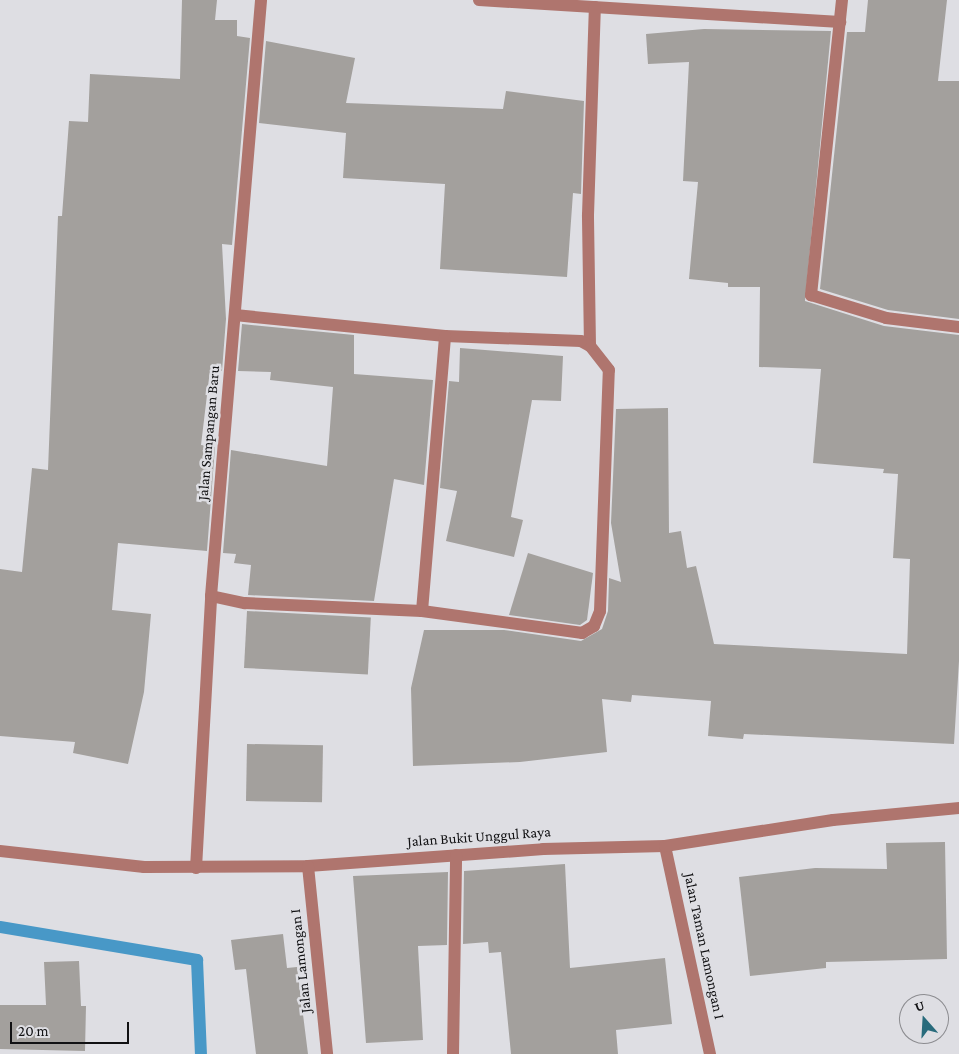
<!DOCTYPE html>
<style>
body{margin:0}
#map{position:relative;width:959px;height:1054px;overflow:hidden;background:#dedee3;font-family:"Crimson Pro",serif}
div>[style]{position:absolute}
.stream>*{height:12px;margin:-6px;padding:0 6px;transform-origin:6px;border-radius:6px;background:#4898c7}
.building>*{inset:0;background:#a3a09d;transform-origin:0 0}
.minor>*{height:12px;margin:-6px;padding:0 6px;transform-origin:6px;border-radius:6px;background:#af756e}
span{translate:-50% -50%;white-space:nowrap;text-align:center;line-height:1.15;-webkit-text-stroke:5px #dedee3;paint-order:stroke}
.street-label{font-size:15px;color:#111113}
.north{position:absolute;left:899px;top:994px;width:50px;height:50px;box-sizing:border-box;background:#dedee3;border:1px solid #8c8c90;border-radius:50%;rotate:341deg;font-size:14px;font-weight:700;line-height:20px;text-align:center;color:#111113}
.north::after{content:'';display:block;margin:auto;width:18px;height:22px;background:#286b7c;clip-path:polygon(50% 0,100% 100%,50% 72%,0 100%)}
.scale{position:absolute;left:10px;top:1022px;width:119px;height:22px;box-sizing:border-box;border:2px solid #111113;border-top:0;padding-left:6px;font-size:15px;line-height:18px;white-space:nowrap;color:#111113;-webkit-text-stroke:4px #dedee3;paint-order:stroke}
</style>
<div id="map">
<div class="stream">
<i style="left:0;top:927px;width:200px;rotate:9.5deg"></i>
<i style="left:197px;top:960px;width:94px;rotate:87.6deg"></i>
</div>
<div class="building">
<i style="clip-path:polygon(182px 0,217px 0,215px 20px,237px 20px,237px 36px,250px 38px,232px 245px,222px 244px,226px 319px,222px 371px,210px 370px,201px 445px,215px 447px,207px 551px,118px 543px,112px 610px,151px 614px,144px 692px,128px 764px,73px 753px,75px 742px,0 736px,0 569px,22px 572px,32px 468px,48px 470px,58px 216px,62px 216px,69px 121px,88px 122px,90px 74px,180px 79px)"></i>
<i style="clip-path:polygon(868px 0,947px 0,938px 81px,959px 81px,959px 319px,888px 310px,820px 289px,847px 32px,865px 32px)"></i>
<i style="clip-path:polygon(704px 29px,831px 31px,805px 301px,884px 326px,959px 335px,959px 661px,954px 744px,744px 734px,743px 739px,708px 736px,711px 701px,632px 695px,631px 702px,602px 699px,607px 752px,520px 762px,413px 766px,411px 688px,424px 630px,504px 630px,581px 641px,602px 629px,608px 611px,609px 578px,621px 582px,611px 523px,616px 409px,668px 408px,669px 533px,681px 531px,687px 568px,696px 566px,714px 644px,907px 654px,910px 559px,893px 558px,898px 474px,883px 473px,884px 469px,813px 463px,821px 369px,759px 367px,760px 287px,728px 287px,728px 283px,689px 279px,698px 182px,683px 181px,689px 62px,648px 64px,646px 34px)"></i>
<i style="clip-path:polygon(266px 41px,355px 58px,346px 103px,503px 109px,506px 91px,584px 101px,581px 194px,573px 193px,567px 277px,440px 269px,445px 184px,343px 178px,346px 133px,259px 123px)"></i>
<i style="clip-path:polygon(242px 324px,354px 335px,354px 374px,433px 380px,424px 485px,394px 479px,374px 601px,248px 595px,251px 565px,234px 563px,236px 554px,223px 553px,231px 450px,327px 466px,333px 387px,270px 380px,271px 372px,238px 371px)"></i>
<i style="clip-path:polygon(460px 348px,563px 356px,561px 401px,532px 400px,511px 517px,523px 520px,514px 557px,446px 541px,457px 491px,440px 488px,449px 381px,459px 382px)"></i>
<i style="clip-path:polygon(528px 553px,593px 573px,587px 620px,580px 625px,509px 615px)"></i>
<i style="left:247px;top:611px;width:124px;height:57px;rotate:3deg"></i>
<i style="left:247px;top:744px;width:76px;height:57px;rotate:1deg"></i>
<i style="clip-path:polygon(945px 842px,947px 959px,826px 962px,826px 968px,750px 976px,739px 877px,815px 868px,887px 869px,886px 843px)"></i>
<i style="clip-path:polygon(565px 864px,570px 968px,665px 958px,672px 1024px,616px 1030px,618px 1054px,511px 1054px,501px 952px,489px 953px,488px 942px,463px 944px,464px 871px)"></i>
<i style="clip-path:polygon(448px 872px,447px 945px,418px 946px,423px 1040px,366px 1043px,353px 876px)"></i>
<i style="clip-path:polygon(283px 934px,287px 968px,297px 967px,308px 1054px,256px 1054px,246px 969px,235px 970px,231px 940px)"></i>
<i style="clip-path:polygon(79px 961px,81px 1006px,86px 1006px,85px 1051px,0 1049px,0 1005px,46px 1005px,44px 962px)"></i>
</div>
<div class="minor">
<i style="left:479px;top:0;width:362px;rotate:3.5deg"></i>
<i style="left:842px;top:0;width:297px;rotate:96deg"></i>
<i style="left:811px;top:295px;width:78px;rotate:17deg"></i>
<i style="left:886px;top:318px;width:74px;rotate:7deg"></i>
<i style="left:590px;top:346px;width:131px;rotate:-90.9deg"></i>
<i style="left:588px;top:215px;width:208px;rotate:-88.1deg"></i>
<i style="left:211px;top:596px;width:35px;rotate:12deg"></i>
<i style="left:245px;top:603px;width:177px;rotate:2.6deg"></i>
<i style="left:422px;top:611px;width:162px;rotate:7.8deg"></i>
<i style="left:582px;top:633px;width:14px;rotate:-30deg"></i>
<i style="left:594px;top:626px;width:16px;rotate:-68deg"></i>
<i style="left:600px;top:611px;width:241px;rotate:-87.9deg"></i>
<i style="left:609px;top:370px;width:31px;rotate:-128deg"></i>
<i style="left:590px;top:346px;width:10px;rotate:-151deg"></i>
<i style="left:581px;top:341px;width:136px;rotate:-177.9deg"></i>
<i style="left:445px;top:336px;width:211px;rotate:-174.3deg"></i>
<i style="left:422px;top:611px;width:276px;rotate:-85.2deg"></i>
<i style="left:665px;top:846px;width:213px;rotate:77.8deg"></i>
<i style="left:0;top:851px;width:145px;rotate:6.3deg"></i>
<i style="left:144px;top:867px;width:164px;rotate:-0.3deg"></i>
<i style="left:308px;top:866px;width:236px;rotate:-4.1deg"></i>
<i style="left:543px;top:849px;width:122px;rotate:-1.4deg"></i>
<i style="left:665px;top:846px;width:170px;rotate:-8.8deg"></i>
<i style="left:833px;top:820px;width:127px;rotate:-5.4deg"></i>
<i style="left:308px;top:866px;width:189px;rotate:84.2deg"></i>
<i style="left:196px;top:868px;width:272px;rotate:-86.8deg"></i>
<i style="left:211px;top:596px;width:598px;rotate:-85.2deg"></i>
<i style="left:453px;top:1054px;width:199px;rotate:-89.1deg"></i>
</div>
<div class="street-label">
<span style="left:209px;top:433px;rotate:-85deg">Jalan Sampangan Baru</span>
<span style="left:479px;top:837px;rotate:-4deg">Jalan Bukit Unggul Raya</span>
<span style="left:704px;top:946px;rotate:78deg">Jalan Taman Lamongan I</span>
<span style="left:301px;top:961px;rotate:-96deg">Jalan Lamongan I</span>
</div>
<div class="north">U</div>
<div class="scale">20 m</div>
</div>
